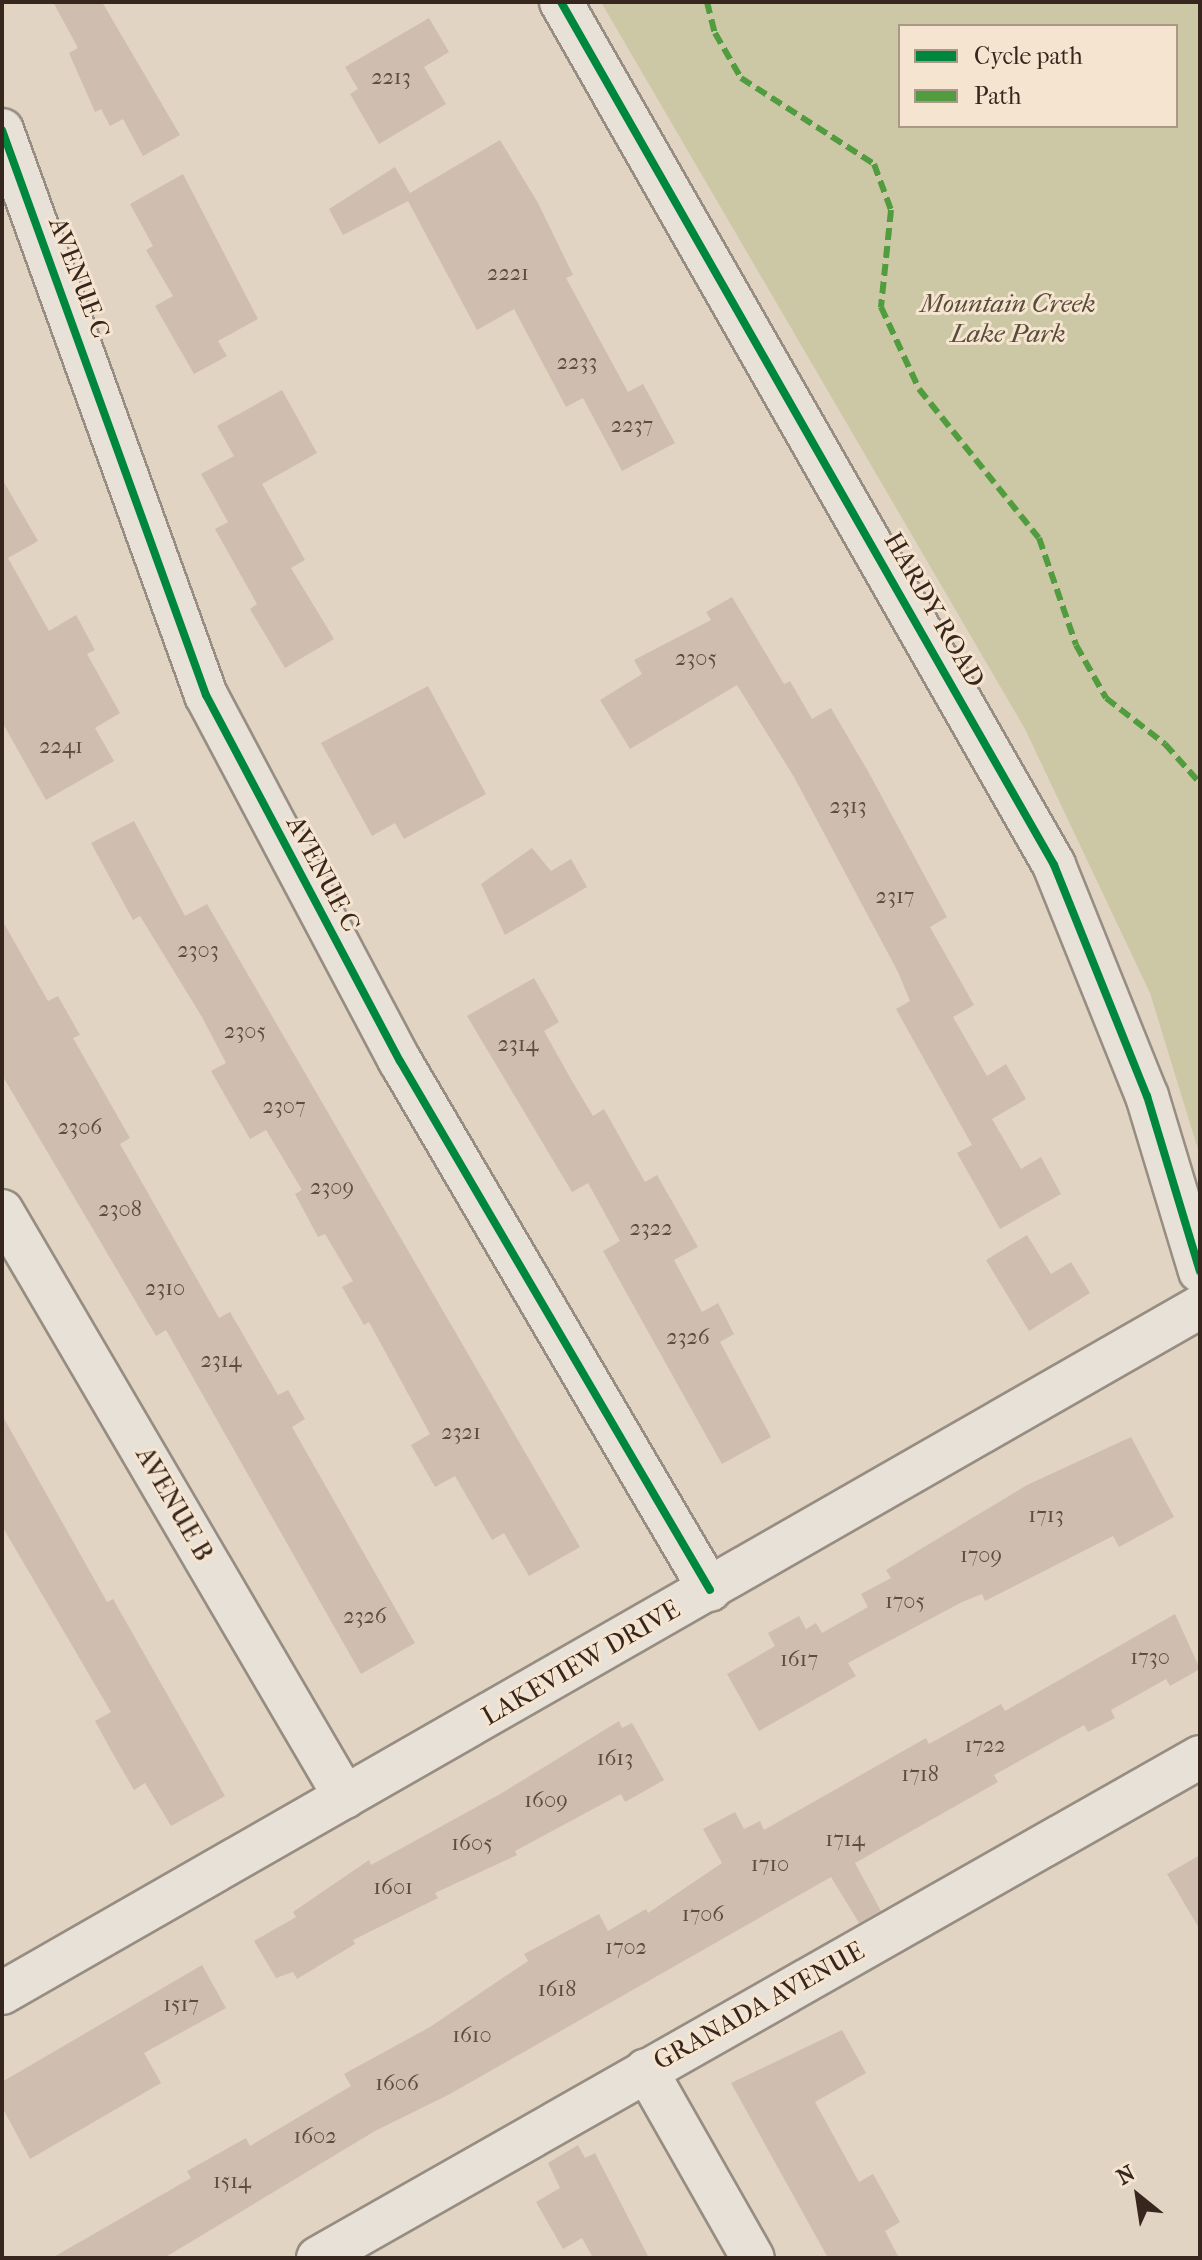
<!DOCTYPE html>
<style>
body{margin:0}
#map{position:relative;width:1202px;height:2260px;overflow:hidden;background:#e2d4c2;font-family:"IM FELL French Canon",serif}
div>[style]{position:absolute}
.green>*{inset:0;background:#ccc7a5}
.building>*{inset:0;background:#cfbdb0}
.roads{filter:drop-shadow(2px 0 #978d82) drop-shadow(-2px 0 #978d82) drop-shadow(0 2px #978d82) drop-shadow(0 -2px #978d82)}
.minor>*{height:42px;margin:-21px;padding:0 21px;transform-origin:21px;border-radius:21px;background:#e8e1d7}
.quiet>*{height:6px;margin-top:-3px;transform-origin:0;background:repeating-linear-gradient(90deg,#519c3f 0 12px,transparent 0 18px)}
.cycleway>*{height:8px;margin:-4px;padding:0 4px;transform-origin:4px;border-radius:4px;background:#00873e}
span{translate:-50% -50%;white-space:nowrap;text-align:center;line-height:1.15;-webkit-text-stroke:6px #f5e4cf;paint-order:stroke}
.number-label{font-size:22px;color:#5c4c42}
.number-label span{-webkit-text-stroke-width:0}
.street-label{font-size:26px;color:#36261d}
.park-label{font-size:26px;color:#574c39;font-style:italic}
.frame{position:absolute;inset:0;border:4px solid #36261d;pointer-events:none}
.legend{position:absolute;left:898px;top:24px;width:280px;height:104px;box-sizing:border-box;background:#f5e4cf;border:2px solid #a99888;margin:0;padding:10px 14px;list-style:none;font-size:24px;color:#36261d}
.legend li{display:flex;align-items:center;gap:16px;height:40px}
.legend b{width:40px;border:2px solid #a99888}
.north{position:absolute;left:1098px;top:2156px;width:80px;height:80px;-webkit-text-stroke:6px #f5e4cf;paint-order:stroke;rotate:330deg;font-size:22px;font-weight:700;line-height:32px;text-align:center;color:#36261d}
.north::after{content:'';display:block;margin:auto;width:28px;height:36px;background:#36261d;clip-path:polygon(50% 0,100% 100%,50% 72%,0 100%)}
</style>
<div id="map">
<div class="green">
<i style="clip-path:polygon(evenodd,601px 2px,1200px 2px,1200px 1156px,1150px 993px,1025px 729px,601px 2px,900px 26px,1176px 26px,1176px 126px,900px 126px,900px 26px)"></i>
</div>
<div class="building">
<i style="clip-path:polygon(53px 2px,102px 2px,180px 135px,143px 156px,123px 119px,110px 126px,101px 109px,95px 112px,69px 53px,78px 48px)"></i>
<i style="clip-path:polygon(429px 18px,449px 52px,424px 67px,446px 104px,379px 144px,350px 94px,358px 89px,345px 67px)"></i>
<i style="clip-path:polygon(500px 140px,538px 203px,573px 275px,566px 278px,628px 392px,643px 384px,675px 443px,622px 471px,583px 398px,566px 407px,514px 309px,477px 330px,408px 201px,343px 235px,329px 209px,395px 167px,410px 193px)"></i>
<i style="clip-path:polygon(183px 174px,258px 319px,218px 341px,227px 356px,194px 374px,155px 306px,173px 296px,146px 250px,153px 246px,130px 204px)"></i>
<i style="clip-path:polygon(282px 390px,317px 453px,262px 484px,305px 560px,291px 568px,334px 639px,285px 668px,250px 609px,257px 604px,215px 529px,228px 522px,201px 474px,234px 456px,217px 426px)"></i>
<i style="clip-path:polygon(2px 479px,38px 541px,8px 558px,49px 631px,76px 615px,95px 650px,87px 654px,120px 713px,95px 728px,114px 761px,46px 800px,2px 722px)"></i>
<i style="clip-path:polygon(732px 597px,784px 684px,790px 681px,812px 719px,831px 708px,869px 773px,947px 917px,930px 927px,974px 1005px,953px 1017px,987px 1076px,1006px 1064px,1026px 1099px,992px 1119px,1021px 1169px,1041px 1157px,1061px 1194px,1000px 1229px,957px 1153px,972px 1145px,896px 1009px,910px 1001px,898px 972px,794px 777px,737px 685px,630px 749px,600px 700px,642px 674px,634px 660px,711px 620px,706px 612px)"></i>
<i style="clip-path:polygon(428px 686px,486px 794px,404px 839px,395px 823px,372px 836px,321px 743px)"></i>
<i style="clip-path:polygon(134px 821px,185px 916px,207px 904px,580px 1547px,529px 1576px,504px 1533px,492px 1540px,455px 1476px,435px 1487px,411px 1445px,430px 1434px,369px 1322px,364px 1325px,342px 1287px,353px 1281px,325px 1234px,318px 1237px,295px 1194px,302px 1190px,266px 1130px,250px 1139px,211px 1071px,226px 1063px,202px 1017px,140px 916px,133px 920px,91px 843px)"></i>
<i style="clip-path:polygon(532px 848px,551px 871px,571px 859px,587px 887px,505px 935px,481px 884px)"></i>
<i style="clip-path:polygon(2px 920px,48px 1001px,58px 996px,80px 1035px,73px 1038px,130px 1138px,120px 1144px,219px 1318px,230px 1312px,278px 1395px,288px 1390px,305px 1419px,292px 1427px,415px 1643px,361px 1674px,166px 1330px,156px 1336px,2px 1075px)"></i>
<i style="clip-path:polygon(534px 978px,559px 1022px,544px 1031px,572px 1081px,593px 1116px,604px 1109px,645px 1182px,657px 1175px,698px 1247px,674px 1260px,702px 1312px,718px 1303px,734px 1334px,720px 1342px,771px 1437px,722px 1464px,603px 1251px,620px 1241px,588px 1183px,572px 1192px,467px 1016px)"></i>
<i style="clip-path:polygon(1027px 1235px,1051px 1274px,1071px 1262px,1090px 1293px,1029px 1331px,986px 1260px)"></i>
<i style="clip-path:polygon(2px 1415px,107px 1602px,113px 1599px,225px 1796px,171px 1826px,145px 1783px,134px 1790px,112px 1752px,95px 1721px,111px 1712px,2px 1526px)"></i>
<i style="clip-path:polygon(1131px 1437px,1174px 1517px,1119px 1547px,1113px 1536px,985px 1601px,982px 1594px,962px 1602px,848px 1663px,856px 1676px,759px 1731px,727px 1674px,775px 1646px,768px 1633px,799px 1616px,806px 1629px,816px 1623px,822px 1633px,868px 1607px,861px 1594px,891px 1578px,886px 1570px,1027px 1485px)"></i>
<i style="clip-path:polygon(1175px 1614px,1200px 1669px,1170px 1686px,1166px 1679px,1111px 1710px,1115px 1718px,1088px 1732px,1084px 1725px,994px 1775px,998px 1782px,855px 1863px,881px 1911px,859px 1923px,831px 1877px,450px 2094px,375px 2131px,164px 2258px,52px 2258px,191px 2178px,187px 2171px,246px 2138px,250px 2146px,351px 2086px,344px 2074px,430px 2027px,528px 1961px,524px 1954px,599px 1914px,608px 1931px,646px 1909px,648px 1913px,722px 1863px,703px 1829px,735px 1812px,744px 1829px,760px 1821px,764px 1830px,926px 1738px,929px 1744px,1001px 1704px,1005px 1711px)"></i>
<i style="clip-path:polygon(619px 1721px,622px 1728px,632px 1723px,664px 1780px,625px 1802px,621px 1794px,515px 1851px,517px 1855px,435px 1893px,438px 1898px,353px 1940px,355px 1944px,297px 1979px,293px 1972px,276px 1978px,254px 1941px,296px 1917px,293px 1912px,369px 1860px,371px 1865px,502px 1793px)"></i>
<i style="clip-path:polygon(1200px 1855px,1200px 1930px,1167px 1874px)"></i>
<i style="clip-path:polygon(202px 1965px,226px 2008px,144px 2053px,161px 2083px,30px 2159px,2px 2107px,2px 2082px)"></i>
<i style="clip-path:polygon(842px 2030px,866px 2073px,815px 2102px,859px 2182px,873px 2174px,900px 2222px,885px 2231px,899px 2258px,828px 2258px,731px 2083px)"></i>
<i style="clip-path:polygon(578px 2145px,585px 2158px,595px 2153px,649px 2258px,593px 2258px,582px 2238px,563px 2249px,536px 2202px,560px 2188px,548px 2163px)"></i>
</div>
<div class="roads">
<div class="minor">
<i style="left:561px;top:2px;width:994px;rotate:60.26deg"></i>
<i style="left:1054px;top:865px;width:249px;rotate:68.1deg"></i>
<i style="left:1147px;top:1096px;width:183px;rotate:73.2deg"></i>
<i style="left:2px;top:130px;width:601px;rotate:70.15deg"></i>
<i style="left:206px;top:695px;width:414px;rotate:62.1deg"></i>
<i style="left:400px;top:1061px;width:613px;rotate:59.63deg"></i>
<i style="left:2px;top:1211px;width:679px;rotate:59.66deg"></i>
<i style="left:2px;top:1993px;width:1381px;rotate:-29.8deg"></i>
<i style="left:646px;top:2070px;width:216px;rotate:60.4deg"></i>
<i style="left:318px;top:2258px;width:1014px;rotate:-29.6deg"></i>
</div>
</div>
<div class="quiet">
<i style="left:707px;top:2px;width:32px;rotate:76deg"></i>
<i style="left:715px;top:33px;width:52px;rotate:60deg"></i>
<i style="left:741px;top:78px;width:158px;rotate:32.9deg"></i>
<i style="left:874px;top:164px;width:49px;rotate:69.7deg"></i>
<i style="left:891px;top:210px;width:98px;rotate:95.9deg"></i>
<i style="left:881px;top:307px;width:90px;rotate:65.1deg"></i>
<i style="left:919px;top:389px;width:191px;rotate:51.2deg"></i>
<i style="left:1039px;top:538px;width:113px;rotate:70.9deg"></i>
<i style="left:1076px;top:645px;width:61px;rotate:60.5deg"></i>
<i style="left:1106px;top:698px;width:75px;rotate:37.9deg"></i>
<i style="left:1165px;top:744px;width:52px;rotate:48.1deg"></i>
</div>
<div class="cycleway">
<i style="left:561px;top:2px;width:994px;rotate:60.26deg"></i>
<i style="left:1054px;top:865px;width:249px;rotate:68.1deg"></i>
<i style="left:1147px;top:1096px;width:183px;rotate:73.2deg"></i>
<i style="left:2px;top:130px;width:601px;rotate:70.15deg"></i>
<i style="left:206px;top:695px;width:414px;rotate:62.1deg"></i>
<i style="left:400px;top:1061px;width:613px;rotate:59.63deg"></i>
</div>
<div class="number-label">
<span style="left:391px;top:78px">2213</span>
<span style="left:508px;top:274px">2221</span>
<span style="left:577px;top:363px">2233</span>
<span style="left:632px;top:426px">2237</span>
<span style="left:696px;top:659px">2305</span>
<span style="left:61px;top:747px">2241</span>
<span style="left:848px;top:807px">2313</span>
<span style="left:895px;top:897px">2317</span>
<span style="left:198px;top:951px">2303</span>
<span style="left:245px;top:1032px">2305</span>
<span style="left:518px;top:1045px">2314</span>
<span style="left:284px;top:1107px">2307</span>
<span style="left:80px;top:1128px">2306</span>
<span style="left:332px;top:1188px">2309</span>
<span style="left:120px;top:1210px">2308</span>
<span style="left:651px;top:1229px">2322</span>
<span style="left:165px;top:1289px">2310</span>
<span style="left:688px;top:1338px">2326</span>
<span style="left:221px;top:1361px">2314</span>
<span style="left:461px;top:1433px">2321</span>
<span style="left:1046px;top:1516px">1713</span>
<span style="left:981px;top:1556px">1709</span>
<span style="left:905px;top:1602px">1705</span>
<span style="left:365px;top:1617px">2326</span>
<span style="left:1150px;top:1658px">1730</span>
<span style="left:799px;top:1660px">1617</span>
<span style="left:985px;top:1746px">1722</span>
<span style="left:615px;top:1759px">1613</span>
<span style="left:920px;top:1775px">1718</span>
<span style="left:546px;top:1801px">1609</span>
<span style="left:845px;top:1840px">1714</span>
<span style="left:472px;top:1844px">1605</span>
<span style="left:770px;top:1865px">1710</span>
<span style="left:393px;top:1888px">1601</span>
<span style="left:703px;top:1915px">1706</span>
<span style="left:626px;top:1948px">1702</span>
<span style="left:557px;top:1990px">1618</span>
<span style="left:181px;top:2005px">1517</span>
<span style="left:472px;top:2036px">1610</span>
<span style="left:397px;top:2084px">1606</span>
<span style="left:315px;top:2137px">1602</span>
<span style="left:232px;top:2182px">1514</span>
</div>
<div class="street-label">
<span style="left:79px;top:278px;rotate:69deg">AVENUE C</span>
<span style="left:934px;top:610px;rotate:60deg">HARDY ROAD</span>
<span style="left:323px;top:874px;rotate:62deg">AVENUE C</span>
<span style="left:174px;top:1504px;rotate:60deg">AVENUE B</span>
<span style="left:581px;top:1663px;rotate:-30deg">LAKEVIEW DRIVE</span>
<span style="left:759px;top:2006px;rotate:-29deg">GRANADA AVENUE</span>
</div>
<div class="park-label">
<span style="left:1008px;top:319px">Mountain Creek<br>Lake Park</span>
</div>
<div class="frame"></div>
<ul class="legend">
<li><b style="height:10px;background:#00873e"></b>Cycle path</li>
<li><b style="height:10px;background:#519c3f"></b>Path</li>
</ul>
<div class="north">N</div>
</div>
